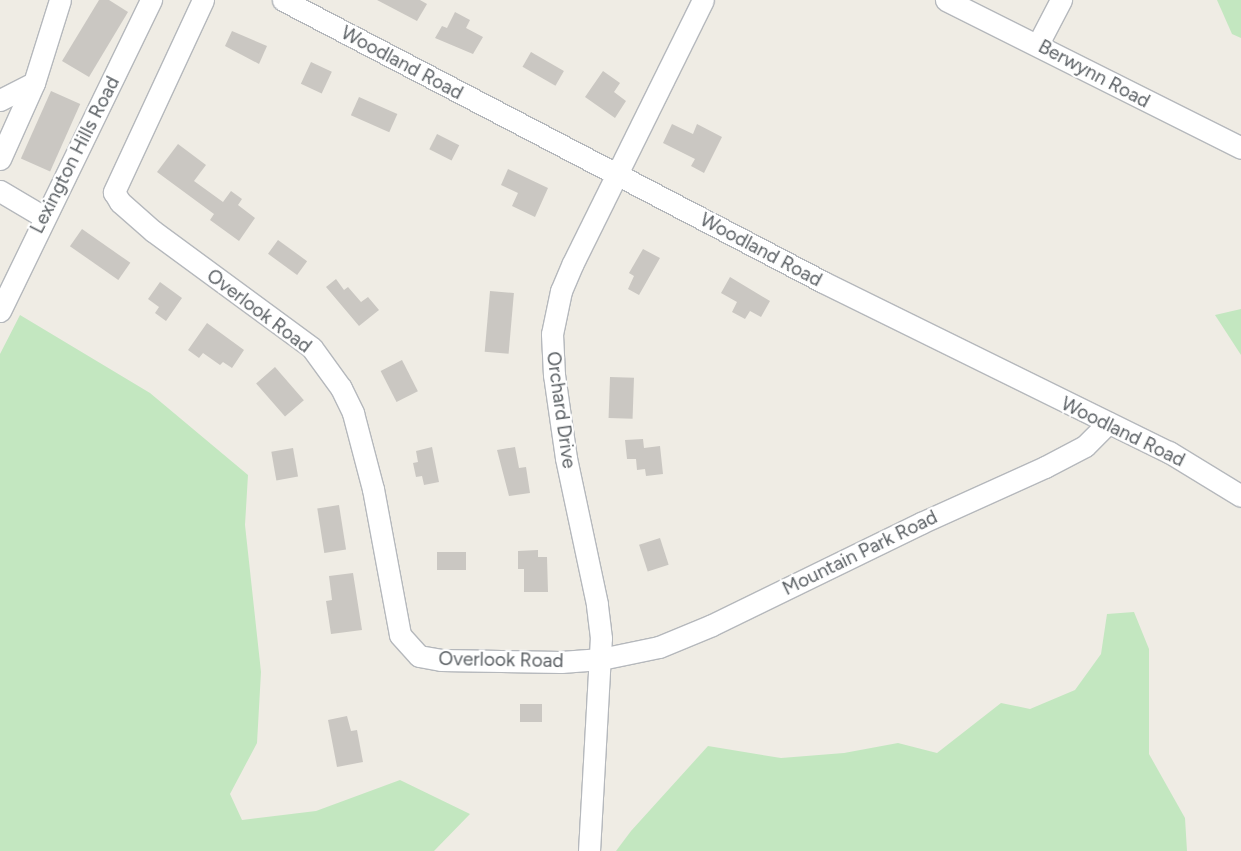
<!DOCTYPE html>
<style>
body{margin:0}
#map{position:relative;width:1241px;height:851px;overflow:hidden;background:#efece4;font-family:Figtree,sans-serif}
div>[style]{position:absolute}
.green>*{inset:0;background:#c3e7c0}
.building>*{inset:0;background:#cac7c2;transform-origin:0 0}
.roads{filter:drop-shadow(1px 0 #b5b8bc) drop-shadow(-1px 0 #b5b8bc) drop-shadow(0 1px #b5b8bc) drop-shadow(0 -1px #b5b8bc)}
.minor>*{height:21px;margin:-10.5px;padding:0 10.5px;transform-origin:10.5px;border-radius:10.5px;background:#fff}
span{translate:-50% -50%;white-space:nowrap;text-align:center;line-height:1.15;-webkit-text-stroke:4.5px #fff;paint-order:stroke}
.street-label{font-size:19px;color:#5c6165}
</style>
<div id="map">
<div class="green">
<i style="clip-path:polygon(1217px 0,1241px 0,1241px 38px,1232px 34px)"></i>
<i style="clip-path:polygon(1241px 309px,1241px 355px,1215px 315px)"></i>
<i style="clip-path:polygon(20px 315px,150px 393px,248px 475px,245px 525px,261px 672px,257px 743px,230px 794px,242px 820px,316px 811px,400px 780px,470px 814px,434px 851px,0 851px,0 354px)"></i>
<i style="clip-path:polygon(1134px 612px,1149px 649px,1149px 754px,1185px 818px,1187px 851px,616px 851px,631px 831px,708px 746px,781px 758px,844px 753px,898px 743px,937px 753px,1001px 703px,1030px 709px,1075px 690px,1101px 654px,1107px 614px)"></i>
</div>
<div class="building">
<i style="clip-path:polygon(99px 0,109px 0,128px 12px,89px 77px,62px 61px)"></i>
<i style="clip-path:polygon(377px 0,420px 0,427px 4px,417px 21px)"></i>
<i style="clip-path:polygon(455px 12px,470px 20px,466px 28px,483px 37px,473px 54px,435px 38px,442px 26px,447px 28px)"></i>
<i style="clip-path:polygon(232px 31px,267px 46px,259px 64px,225px 46px)"></i>
<i style="left:531px;top:52px;width:38px;height:17px;rotate:30deg"></i>
<i style="left:311px;top:62px;width:23px;height:24px;rotate:25deg"></i>
<i style="clip-path:polygon(603px 71px,620px 83px,614px 92px,626px 101px,615px 118px,585px 97px)"></i>
<i style="left:51px;top:91px;width:32px;height:74px;rotate:24deg"></i>
<i style="left:359px;top:97px;width:42px;height:20px;rotate:24deg"></i>
<i style="clip-path:polygon(672px 124px,693px 134px,697px 124px,722px 137px,704px 173px,691px 166px,695px 159px,663px 143px)"></i>
<i style="left:437px;top:134px;width:25px;height:17px;rotate:27deg"></i>
<i style="clip-path:polygon(178px 144px,206px 165px,194px 181px,223px 202px,231px 191px,242px 199px,238px 205px,255px 218px,239px 241px,210px 220px,214px 214px,157px 172px)"></i>
<i style="clip-path:polygon(508px 169px,548px 188px,535px 217px,512px 206px,518px 193px,501px 185px)"></i>
<i style="left:82px;top:229px;width:59px;height:21px;rotate:35deg"></i>
<i style="left:278px;top:240px;width:36px;height:17px;rotate:36deg"></i>
<i style="clip-path:polygon(643px 249px,660px 258px,639px 295px,628px 289px,634px 276px,629px 273px)"></i>
<i style="clip-path:polygon(730px 277px,770px 301px,761px 317px,750px 311px,745px 319px,732px 312px,737px 302px,721px 293px)"></i>
<i style="clip-path:polygon(336px 279px,344px 290px,348px 287px,361px 302px,368px 297px,379px 310px,359px 326px,326px 287px)"></i>
<i style="clip-path:polygon(160px 282px,182px 298px,166px 321px,155px 313px,159px 307px,148px 299px)"></i>
<i style="left:490px;top:291px;width:24px;height:61px;rotate:5deg"></i>
<i style="clip-path:polygon(207px 323px,244px 350px,232px 368px,223px 362px,220px 365px,203px 353px,199px 358px,188px 350px)"></i>
<i style="left:402px;top:360px;width:35px;height:24px;rotate:63deg"></i>
<i style="left:275px;top:367px;width:44px;height:25px;rotate:49deg"></i>
<i style="left:610px;top:377px;width:24px;height:41px;rotate:2deg"></i>
<i style="clip-path:polygon(643px 439px,644px 448px,660px 446px,663px 474px,646px 476px,645px 469px,637px 470px,636px 459px,627px 459px,625px 440px)"></i>
<i style="clip-path:polygon(432px 447px,439px 482px,424px 485px,422px 476px,416px 477px,413px 463px,418px 462px,416px 451px)"></i>
<i style="clip-path:polygon(515px 447px,519px 468px,526px 467px,530px 493px,509px 496px,497px 450px)"></i>
<i style="left:293px;top:448px;width:29px;height:22px;rotate:80deg"></i>
<i style="left:339px;top:505px;width:45px;height:22px;rotate:81deg"></i>
<i style="left:660px;top:538px;width:28px;height:22px;rotate:72deg"></i>
<i style="clip-path:polygon(538px 550px,538px 557px,547px 557px,548px 592px,524px 592px,524px 569px,518px 569px,518px 551px)"></i>
<i style="left:437px;top:552px;width:29px;height:18px"></i>
<i style="clip-path:polygon(353px 573px,362px 630px,331px 634px,326px 601px,332px 600px,329px 576px)"></i>
<i style="left:520px;top:704px;width:22px;height:18px"></i>
<i style="clip-path:polygon(347px 716px,351px 731px,357px 730px,363px 762px,337px 767px,328px 720px)"></i>
</div>
<div class="roads">
<div class="minor">
<i style="left:203px;top:0;width:212px;rotate:114.9deg"></i>
<i style="left:114px;top:192px;width:12px;rotate:59deg"></i>
<i style="left:120px;top:202px;width:44px;rotate:41.3deg"></i>
<i style="left:153px;top:231px;width:197px;rotate:36.3deg"></i>
<i style="left:312px;top:348px;width:49px;rotate:54.1deg"></i>
<i style="left:341px;top:388px;width:28px;rotate:64deg"></i>
<i style="left:353px;top:413px;width:79px;rotate:75.3deg"></i>
<i style="left:373px;top:489px;width:148px;rotate:79.5deg"></i>
<i style="left:400px;top:635px;width:28px;rotate:48deg"></i>
<i style="left:419px;top:656px;width:22px;rotate:10deg"></i>
<i style="left:441px;top:660px;width:120px;rotate:1deg"></i>
<i style="left:561px;top:662px;width:40px;rotate:-4.3deg"></i>
<i style="left:601px;top:659px;width:59px;rotate:-11.7deg"></i>
<i style="left:659px;top:647px;width:57px;rotate:-22.5deg"></i>
<i style="left:712px;top:625px;width:233px;rotate:-26deg"></i>
<i style="left:921px;top:523px;width:136px;rotate:-24.3deg"></i>
<i style="left:1045px;top:467px;width:45px;rotate:-27.7deg"></i>
<i style="left:1085px;top:446px;width:33px;rotate:-45deg"></i>
<i style="left:283px;top:0;width:609px;rotate:27.57deg"></i>
<i style="left:823px;top:282px;width:386px;rotate:26.2deg"></i>
<i style="left:1169px;top:452px;width:84px;rotate:31.4deg"></i>
<i style="left:946px;top:0;width:330px;rotate:26.6deg"></i>
<i style="left:1038px;top:44px;width:50px;rotate:-62.4deg"></i>
<i style="left:0;top:100px;width:38px;rotate:-27deg"></i>
<i style="left:0;top:159px;width:83px;rotate:-65.9deg"></i>
<i style="left:34px;top:83px;width:87px;rotate:-72.6deg"></i>
<i style="left:0;top:191px;width:51px;rotate:30.6deg"></i>
<i style="left:0;top:311px;width:346px;rotate:-64.1deg"></i>
<i style="left:589px;top:851px;width:213px;rotate:-86.8deg"></i>
<i style="left:601px;top:638px;width:34px;rotate:-97deg"></i>
<i style="left:597px;top:604px;width:149px;rotate:-102deg"></i>
<i style="left:566px;top:458px;width:84px;rotate:-98.2deg"></i>
<i style="left:554px;top:375px;width:41px;rotate:-92.8deg"></i>
<i style="left:552px;top:334px;width:44px;rotate:-78.2deg"></i>
<i style="left:561px;top:291px;width:30px;rotate:-67deg"></i>
<i style="left:573px;top:263px;width:293px;rotate:-63.7deg"></i>
</div>
</div>
<div class="street-label">
<span style="left:402px;top:63px;rotate:28deg">Woodland Road</span>
<span style="left:1094px;top:74px;rotate:28deg">Berwynn Road</span>
<span style="left:75px;top:155px;rotate:-63deg">Lexington Hills Road</span>
<span style="left:761px;top:250px;rotate:28deg">Woodland Road</span>
<span style="left:259px;top:311px;rotate:37deg">Overlook Road</span>
<span style="left:561px;top:410px;rotate:82deg">Orchard Drive</span>
<span style="left:1123px;top:432px;rotate:26deg">Woodland Road</span>
<span style="left:860px;top:553px;rotate:-26deg">Mountain Park Road</span>
<span style="left:501px;top:660px;rotate:1deg">Overlook Road</span>
</div>
</div>
